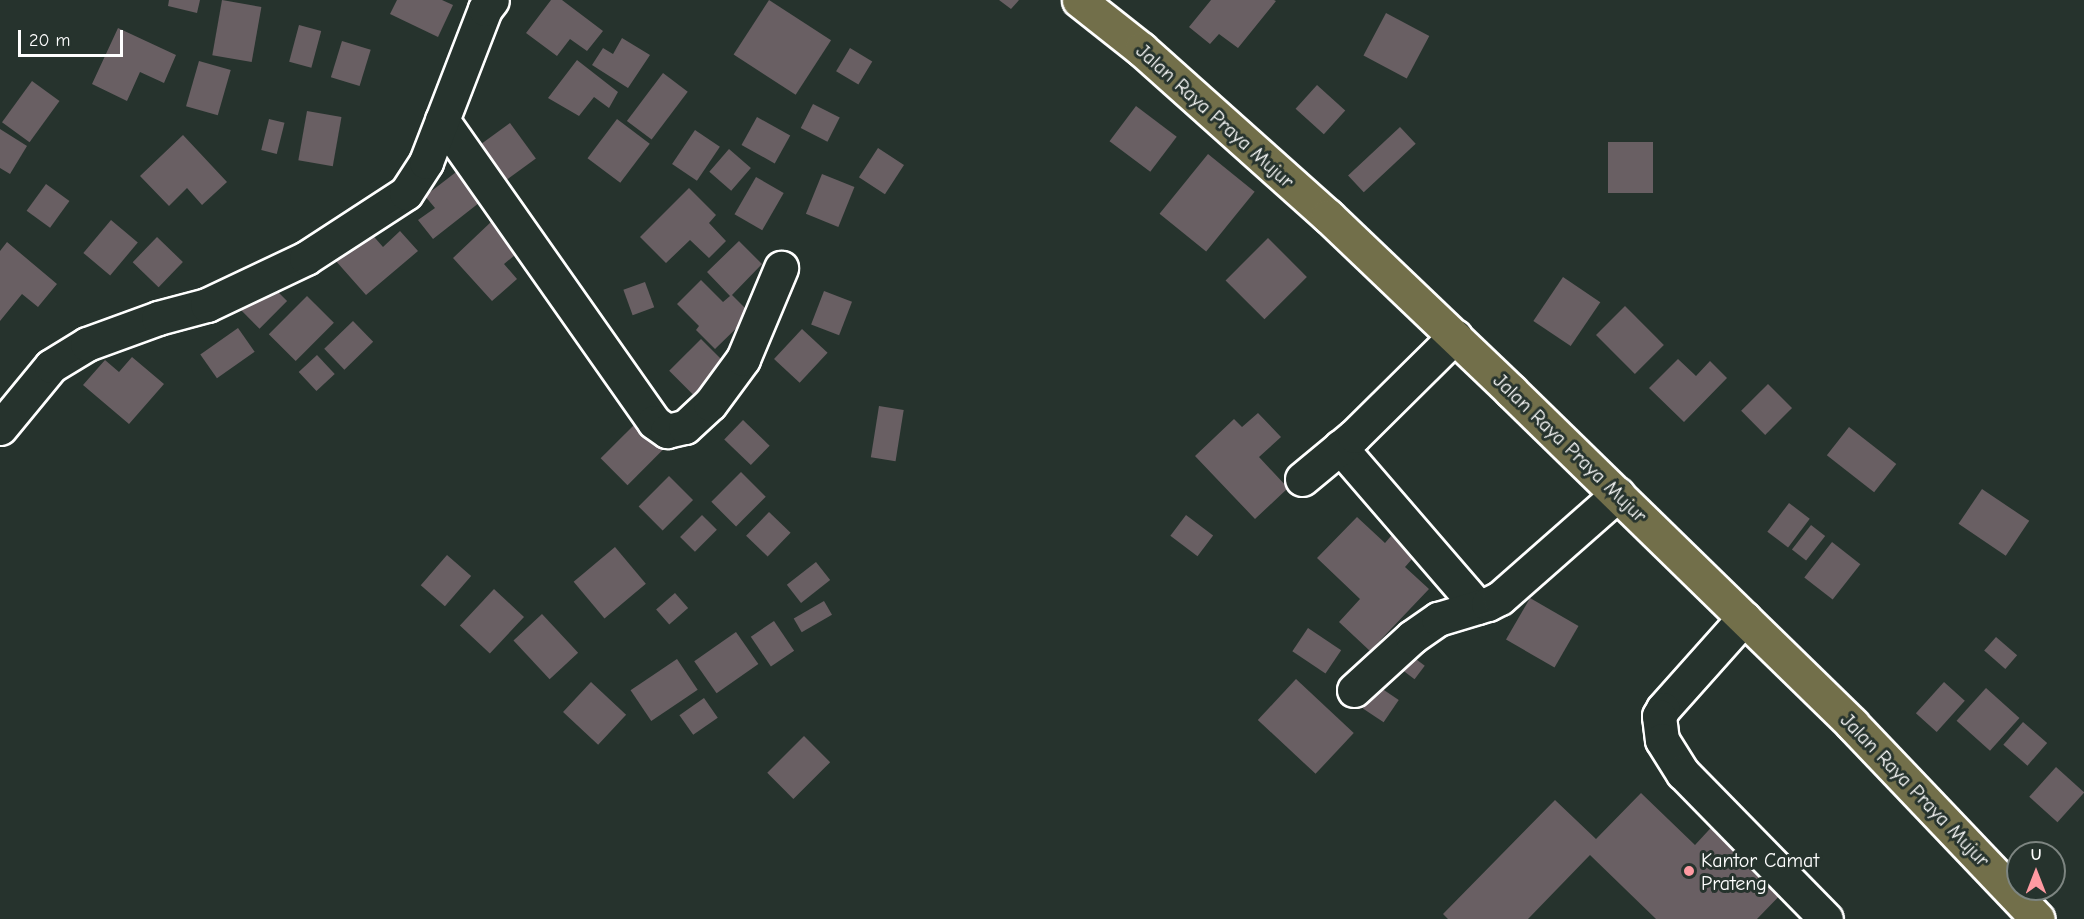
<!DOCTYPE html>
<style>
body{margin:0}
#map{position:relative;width:2084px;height:919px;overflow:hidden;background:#26332d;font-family:"Comic Neue",sans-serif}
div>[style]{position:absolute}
.building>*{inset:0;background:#695f63;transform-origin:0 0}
.roads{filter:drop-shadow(2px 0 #fff) drop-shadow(-2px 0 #fff) drop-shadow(0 2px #fff) drop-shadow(0 -2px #fff)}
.minor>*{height:33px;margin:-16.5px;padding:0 16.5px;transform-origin:16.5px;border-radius:16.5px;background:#26332d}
.major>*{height:33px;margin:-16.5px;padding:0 16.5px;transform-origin:16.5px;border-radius:16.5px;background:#726f4a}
.dots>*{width:16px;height:16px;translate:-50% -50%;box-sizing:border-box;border:3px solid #26332d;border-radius:50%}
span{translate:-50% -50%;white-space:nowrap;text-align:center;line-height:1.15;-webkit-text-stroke:6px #26332d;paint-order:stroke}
.street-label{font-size:20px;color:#fff}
.poi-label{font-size:20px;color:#fff}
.left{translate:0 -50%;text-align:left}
.north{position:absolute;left:2006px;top:841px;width:60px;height:60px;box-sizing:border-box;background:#26332d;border:2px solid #7d8581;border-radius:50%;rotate:0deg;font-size:16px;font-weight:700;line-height:24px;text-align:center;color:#fff}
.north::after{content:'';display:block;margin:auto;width:21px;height:27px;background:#ff9aa2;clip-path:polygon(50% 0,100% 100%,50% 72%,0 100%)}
.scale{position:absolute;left:18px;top:30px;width:105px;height:27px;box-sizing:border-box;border:3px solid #fff;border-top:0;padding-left:8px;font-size:18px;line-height:21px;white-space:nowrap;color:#fff;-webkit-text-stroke:4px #26332d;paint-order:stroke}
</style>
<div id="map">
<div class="building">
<i style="clip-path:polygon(169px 0,200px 0,197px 13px,168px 6px)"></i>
<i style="left:222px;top:0;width:40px;height:56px;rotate:10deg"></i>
<i style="clip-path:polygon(397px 0,442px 0,453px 5px,438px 37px,390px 14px)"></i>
<i style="clip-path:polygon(551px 0,562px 0,603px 31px,587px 51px,570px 39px,557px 56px,526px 33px)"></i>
<i style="left:769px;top:0;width:74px;height:65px;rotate:33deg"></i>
<i style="clip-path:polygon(999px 0,1019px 0,1011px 9px)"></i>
<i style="clip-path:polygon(1211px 0,1274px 0,1276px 1px,1238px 48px,1219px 34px,1210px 44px,1189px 27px)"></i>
<i style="left:1386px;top:13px;width:49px;height:48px;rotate:28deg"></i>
<i style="left:299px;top:25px;width:23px;height:38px;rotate:15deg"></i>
<i style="clip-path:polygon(118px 28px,176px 55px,164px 83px,140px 72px,127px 101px,92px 84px)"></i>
<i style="clip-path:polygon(622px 38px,650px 55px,628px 88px,592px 65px,603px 48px,613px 54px)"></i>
<i style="left:342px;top:41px;width:30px;height:38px;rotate:17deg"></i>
<i style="left:850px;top:48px;width:26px;height:27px;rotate:31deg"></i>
<i style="clip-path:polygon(577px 60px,618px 92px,609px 108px,594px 97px,579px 116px,548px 98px)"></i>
<i style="left:199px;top:61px;width:33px;height:47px;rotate:16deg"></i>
<i style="left:663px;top:73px;width:31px;height:60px;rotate:37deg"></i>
<i style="left:32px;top:81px;width:34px;height:51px;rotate:36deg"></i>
<i style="left:1317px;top:85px;width:38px;height:32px;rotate:42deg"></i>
<i style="left:813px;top:104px;width:30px;height:27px;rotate:27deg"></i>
<i style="left:1136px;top:106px;width:51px;height:44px;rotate:37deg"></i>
<i style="left:307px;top:111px;width:35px;height:50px;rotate:10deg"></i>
<i style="left:757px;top:117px;width:38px;height:32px;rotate:29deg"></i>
<i style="left:269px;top:119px;width:16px;height:32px;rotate:14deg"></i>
<i style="left:617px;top:119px;width:41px;height:49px;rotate:37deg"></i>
<i style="left:510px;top:123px;width:44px;height:37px;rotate:54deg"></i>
<i style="left:1400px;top:127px;width:23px;height:71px;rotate:47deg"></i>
<i style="clip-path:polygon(0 129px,27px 146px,10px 174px,0 168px)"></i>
<i style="left:695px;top:130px;width:30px;height:41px;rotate:34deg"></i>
<i style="clip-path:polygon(183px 135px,227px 182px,202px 205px,187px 188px,169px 206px,140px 176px)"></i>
<i style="left:1608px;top:142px;width:45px;height:51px"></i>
<i style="left:878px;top:148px;width:31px;height:35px;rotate:33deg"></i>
<i style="left:729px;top:149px;width:29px;height:30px;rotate:41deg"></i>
<i style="left:1208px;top:154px;width:60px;height:77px;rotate:39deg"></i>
<i style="clip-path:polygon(460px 169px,484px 199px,433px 239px,418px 220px,435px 208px,425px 196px)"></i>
<i style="left:822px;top:174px;width:35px;height:43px;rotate:22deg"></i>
<i style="left:756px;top:177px;width:32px;height:43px;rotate:30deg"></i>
<i style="left:46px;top:184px;width:29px;height:33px;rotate:36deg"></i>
<i style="clip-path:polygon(689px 188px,716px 215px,709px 223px,726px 241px,709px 258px,690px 240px,666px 263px,640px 237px)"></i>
<i style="left:111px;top:220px;width:35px;height:43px;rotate:40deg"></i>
<i style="clip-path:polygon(492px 221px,520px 251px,504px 264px,517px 279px,492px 301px,453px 258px)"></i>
<i style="clip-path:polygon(369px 231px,383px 247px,400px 231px,418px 251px,366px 295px,335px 260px)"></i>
<i style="left:157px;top:237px;width:36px;height:35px;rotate:44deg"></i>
<i style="left:1268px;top:238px;width:55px;height:60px;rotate:45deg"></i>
<i style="clip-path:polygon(739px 241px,762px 264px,732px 295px,751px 314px,715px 349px,696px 330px,699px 326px,677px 304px,701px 280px,723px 302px,730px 296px,707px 272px)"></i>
<i style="clip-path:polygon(7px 242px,57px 284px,38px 307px,22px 294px,0 321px,0 251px)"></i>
<i style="left:1563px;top:277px;width:45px;height:53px;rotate:34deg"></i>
<i style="left:268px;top:282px;width:27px;height:39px;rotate:45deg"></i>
<i style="left:645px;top:282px;width:27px;height:23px;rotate:70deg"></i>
<i style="left:824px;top:291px;width:30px;height:36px;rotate:21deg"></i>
<i style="left:307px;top:296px;width:38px;height:54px;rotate:45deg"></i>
<i style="left:1625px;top:306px;width:55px;height:41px;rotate:45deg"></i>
<i style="left:353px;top:321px;width:29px;height:40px;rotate:46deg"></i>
<i style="left:238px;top:328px;width:29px;height:46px;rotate:55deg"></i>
<i style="left:802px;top:329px;width:35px;height:41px;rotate:43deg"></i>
<i style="left:701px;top:339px;width:40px;height:45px;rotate:45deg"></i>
<i style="left:317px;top:355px;width:26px;height:25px;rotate:47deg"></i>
<i style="clip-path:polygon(132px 357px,164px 384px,129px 424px,83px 385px,105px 360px,119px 372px)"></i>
<i style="clip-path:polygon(1678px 359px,1696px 376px,1710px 361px,1727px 378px,1684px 422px,1649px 388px)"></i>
<i style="left:1768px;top:384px;width:34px;height:38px;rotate:45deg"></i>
<i style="left:879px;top:406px;width:25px;height:52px;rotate:9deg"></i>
<i style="clip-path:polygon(1258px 413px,1281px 437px,1259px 457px,1288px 488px,1255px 519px,1195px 456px,1234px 419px,1242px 427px)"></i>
<i style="left:743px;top:420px;width:37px;height:27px;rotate:44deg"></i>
<i style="left:636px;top:423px;width:38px;height:50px;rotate:45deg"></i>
<i style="left:1849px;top:427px;width:60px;height:36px;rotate:38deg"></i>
<i style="left:741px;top:472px;width:35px;height:42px;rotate:45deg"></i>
<i style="left:669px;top:476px;width:34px;height:43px;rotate:45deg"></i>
<i style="left:1982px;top:489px;width:57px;height:42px;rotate:34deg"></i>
<i style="left:1789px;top:503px;width:26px;height:36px;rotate:37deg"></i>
<i style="left:769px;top:512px;width:30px;height:33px;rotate:44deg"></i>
<i style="left:702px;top:515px;width:21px;height:31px;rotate:45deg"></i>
<i style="left:1186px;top:515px;width:34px;height:26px;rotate:37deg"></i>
<i style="clip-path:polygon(1357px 517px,1385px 543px,1397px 529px,1420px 550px,1405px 567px,1429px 589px,1370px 651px,1339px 622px,1360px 599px,1317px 558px)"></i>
<i style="left:1811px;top:525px;width:18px;height:31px;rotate:38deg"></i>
<i style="left:1832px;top:542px;width:36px;height:45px;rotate:38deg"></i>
<i style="left:615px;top:547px;width:48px;height:54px;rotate:50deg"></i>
<i style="left:447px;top:555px;width:32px;height:40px;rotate:41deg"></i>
<i style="left:816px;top:562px;width:23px;height:37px;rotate:52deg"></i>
<i style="left:494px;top:589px;width:41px;height:50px;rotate:43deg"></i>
<i style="left:675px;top:593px;width:20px;height:25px;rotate:49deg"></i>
<i style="left:1530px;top:598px;width:56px;height:48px;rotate:30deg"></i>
<i style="left:824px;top:601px;width:16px;height:35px;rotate:60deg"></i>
<i style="left:542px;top:614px;width:53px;height:39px;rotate:47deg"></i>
<i style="left:774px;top:621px;width:36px;height:28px;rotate:56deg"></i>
<i style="left:1308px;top:628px;width:40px;height:28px;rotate:34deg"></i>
<i style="left:736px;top:632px;width:39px;height:51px;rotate:55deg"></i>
<i style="left:1996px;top:637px;width:28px;height:18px;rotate:41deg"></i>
<i style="left:1404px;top:650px;width:26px;height:17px;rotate:37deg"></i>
<i style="left:677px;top:659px;width:37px;height:56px;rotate:56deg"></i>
<i style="left:1296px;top:679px;width:79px;height:56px;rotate:43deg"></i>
<i style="left:591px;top:682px;width:48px;height:41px;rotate:43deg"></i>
<i style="left:1944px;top:682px;width:28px;height:42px;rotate:42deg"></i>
<i style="left:1378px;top:686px;width:25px;height:27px;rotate:34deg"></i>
<i style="left:1986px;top:688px;width:45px;height:44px;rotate:42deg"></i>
<i style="left:704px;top:698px;width:24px;height:30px;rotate:55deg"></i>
<i style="left:2023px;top:722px;width:32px;height:30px;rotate:41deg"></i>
<i style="left:804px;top:736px;width:37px;height:52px;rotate:45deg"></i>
<i style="left:2056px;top:767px;width:38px;height:40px;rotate:42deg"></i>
<i style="clip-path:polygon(1641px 793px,1695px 845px,1719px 819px,1789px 886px,1757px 919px,1656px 919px,1590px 855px,1528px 919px,1448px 919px,1443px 914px,1555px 800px,1596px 839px)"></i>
</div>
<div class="roads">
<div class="minor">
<i style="left:442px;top:120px;width:369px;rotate:54.9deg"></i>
<i style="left:654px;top:422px;width:16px;rotate:35deg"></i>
<i style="left:667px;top:431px;width:18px;rotate:-13deg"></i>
<i style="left:685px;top:427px;width:34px;rotate:-43deg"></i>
<i style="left:710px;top:404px;width:56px;rotate:-53.7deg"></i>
<i style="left:743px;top:359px;width:99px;rotate:-67.3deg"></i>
<i style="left:0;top:428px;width:80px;rotate:-50.6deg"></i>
<i style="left:51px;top:366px;width:42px;rotate:-31.4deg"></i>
<i style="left:87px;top:344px;width:76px;rotate:-20.1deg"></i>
<i style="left:158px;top:318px;width:51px;rotate:-14.9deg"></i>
<i style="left:207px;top:305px;width:110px;rotate:-25.4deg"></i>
<i style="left:306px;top:258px;width:119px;rotate:-33deg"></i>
<i style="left:406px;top:193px;width:37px;rotate:-57deg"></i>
<i style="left:426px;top:162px;width:164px;rotate:-68.9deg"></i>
<i style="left:485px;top:9px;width:11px;rotate:-52deg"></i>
<i style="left:1340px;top:447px;width:211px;rotate:49.2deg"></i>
<i style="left:1302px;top:479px;width:67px;rotate:-39.6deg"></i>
<i style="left:1354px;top:436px;width:142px;rotate:-44.7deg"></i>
<i style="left:1744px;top:618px;width:122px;rotate:131.7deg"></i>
<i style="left:1663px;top:709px;width:8px;rotate:120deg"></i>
<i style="left:1659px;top:716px;width:24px;rotate:83deg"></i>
<i style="left:1662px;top:740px;width:39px;rotate:58deg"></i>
<i style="left:1683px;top:773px;width:204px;rotate:45.6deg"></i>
<i style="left:1354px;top:690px;width:79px;rotate:-42.4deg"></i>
<i style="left:1412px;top:637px;width:32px;rotate:-35deg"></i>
<i style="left:1438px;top:619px;width:52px;rotate:-16.7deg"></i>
<i style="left:1488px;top:604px;width:13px;rotate:-27deg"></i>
<i style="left:1500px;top:598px;width:157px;rotate:-41.4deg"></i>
</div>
<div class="major">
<i style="left:1079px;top:0;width:79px;rotate:38.3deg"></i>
<i style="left:1141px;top:49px;width:251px;rotate:41.8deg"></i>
<i style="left:1328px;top:216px;width:253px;rotate:43.7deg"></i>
<i style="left:1511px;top:391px;width:477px;rotate:44.3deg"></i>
<i style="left:1852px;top:724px;width:269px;rotate:46.4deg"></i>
</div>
</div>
<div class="dots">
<i style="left:1689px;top:871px;background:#ff9aa2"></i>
</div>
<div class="street-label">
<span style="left:1215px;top:116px;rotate:42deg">Jalan Raya Praya Mujur</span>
<span style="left:1570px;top:448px;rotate:44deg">Jalan Raya Praya Mujur</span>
<span style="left:1915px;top:790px;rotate:46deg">Jalan Raya Praya Mujur</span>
</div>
<div class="poi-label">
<span class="left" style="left:1701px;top:872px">Kantor Camat<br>Prateng</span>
</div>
<div class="north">U</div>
<div class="scale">20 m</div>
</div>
